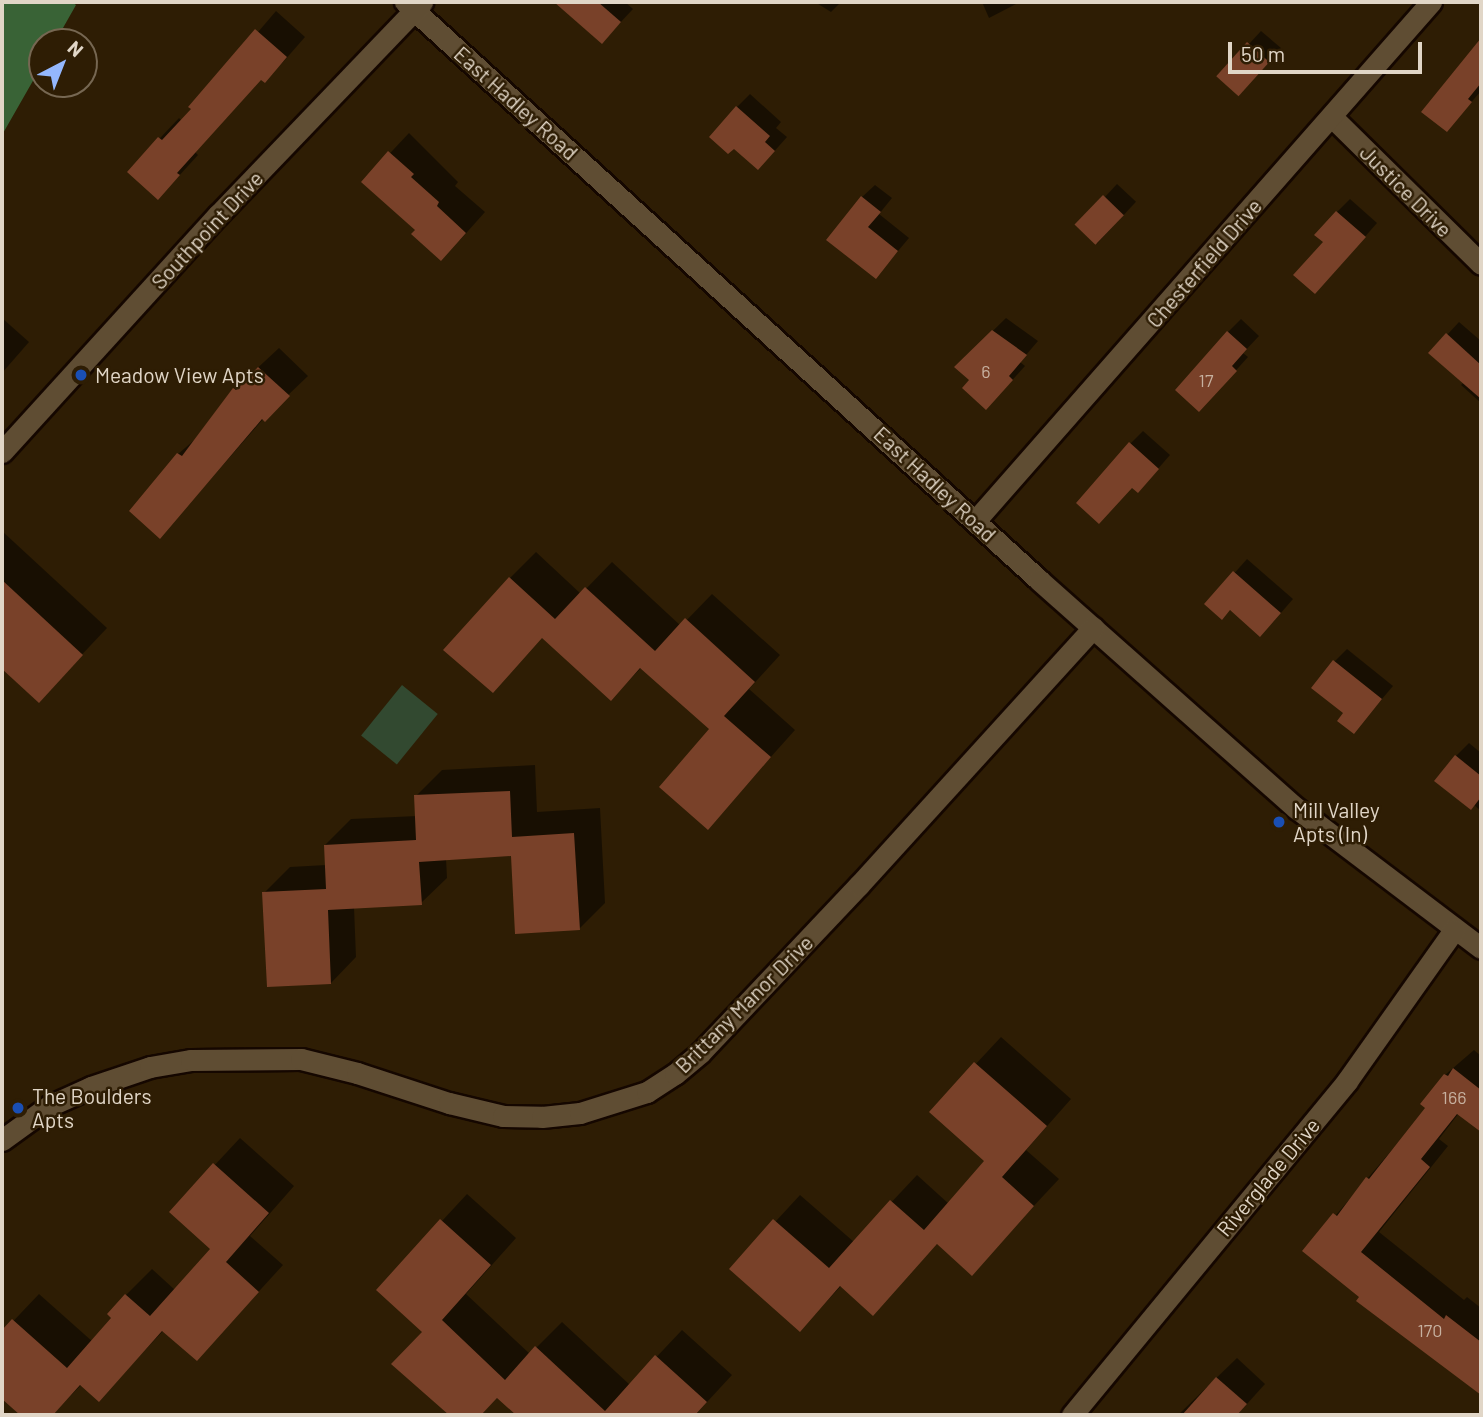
<!DOCTYPE html>
<style>
body{margin:0}
#map{position:relative;width:1483px;height:1417px;overflow:hidden;background:#2e1d04;font-family:Barlow,sans-serif}
div>[style]{position:absolute}
.green>*{inset:0;background:#324930;transform-origin:0 0}
.forest>*{inset:0;background:#396336}
.shadow>*{inset:0;background:#0007;transform-origin:0 0}
.building>*{inset:0;background:#794129;transform-origin:0 0}
.roads{filter:drop-shadow(2px 0 #150700) drop-shadow(-2px 0 #150700) drop-shadow(0 2px #150700) drop-shadow(0 -2px #150700)}
.minor>*{height:21px;margin:-10.5px;padding:0 10.5px;transform-origin:10.5px;border-radius:10.5px;background:#5f4d33}
.dots>*{width:19px;height:19px;translate:-50% -50%;box-sizing:border-box;border:4px solid #2e1d04;border-radius:50%}
span{translate:-50% -50%;white-space:nowrap;text-align:center;line-height:1.15;-webkit-text-stroke:5px #2e1d04;paint-order:stroke}
.number-label{font-size:18px;color:#c7b1a0}
.number-label span{-webkit-text-stroke-width:0}
.street-label{font-size:21px;color:#e1d6c7}
.poi-label{font-size:21px;color:#e1d6c7}
.left{translate:0 -50%;text-align:left}
.frame{position:absolute;inset:0;border:4px solid #e1d6c7;pointer-events:none}
.north{position:absolute;left:28px;top:28px;width:70px;height:70px;box-sizing:border-box;background:#2e1d04;border:2px solid #766752;border-radius:50%;rotate:42deg;font-size:19px;font-weight:700;line-height:28px;text-align:center;color:#e1d6c7}
.north::after{content:'';display:block;margin:auto;width:24px;height:32px;background:#94b7fd;clip-path:polygon(50% 0,100% 100%,50% 72%,0 100%)}
.scale{position:absolute;left:1228px;top:42px;width:194px;height:32px;box-sizing:border-box;border:4px solid #e1d6c7;border-top:0;padding-left:9px;font-size:21px;line-height:24px;white-space:nowrap;color:#e1d6c7;-webkit-text-stroke:5px #2e1d04;paint-order:stroke}
</style>
<div id="map">
<div class="green">
<i style="left:402px;top:685px;width:46px;height:65px;rotate:39deg"></i>
</div>
<div class="forest">
<i style="clip-path:polygon(2px 2px,72px 2px,76px 5px,55px 42px,42px 42px,42px 65px,2px 135px)"></i>
</div>
<div class="shadow">
<i style="clip-path:polygon(558px 2px,625px 2px,633px 9px,602px 42px)"></i>
<i style="clip-path:polygon(815px 2px,841px 2px,831px 12px)"></i>
<i style="clip-path:polygon(982px 2px,1020px 2px,989px 18px)"></i>
<i style="clip-path:polygon(276px 11px,305px 37px,284px 61px,264px 81px,262px 78px,195px 152px,198px 155px,177px 178px,129px 171px,179px 118px,182px 121px)"></i>
<i style="clip-path:polygon(1261px 31px,1281px 48px,1251px 81px,1249px 44px)"></i>
<i style="clip-path:polygon(1481px 42px,1481px 91px,1447px 130px,1477px 46px)"></i>
<i style="clip-path:polygon(750px 94px,781px 122px,776px 128px,787px 137px,771px 155px,737px 107px)"></i>
<i style="clip-path:polygon(409px 133px,458px 182px,455px 186px,485px 212px,460px 240px,363px 182px)"></i>
<i style="left:1117px;top:184px;width:26px;height:57px;rotate:43deg"></i>
<i style="clip-path:polygon(875px 185px,892px 198px,879px 214px,909px 238px,876px 277px,862px 197px)"></i>
<i style="clip-path:polygon(1350px 199px,1377px 223px,1328px 279px,1325px 242px,1337px 212px)"></i>
<i style="clip-path:polygon(2px 318px,29px 342px,2px 373px)"></i>
<i style="clip-path:polygon(1006px 318px,1038px 341px,1020px 362px,1025px 366px,999px 395px,971px 380px,956px 367px)"></i>
<i style="clip-path:polygon(1241px 319px,1259px 336px,1243px 353px,1248px 357px,1212px 397px,1228px 332px)"></i>
<i style="clip-path:polygon(1459px 322px,1481px 341px,1481px 403px,1461px 385px,1464px 382px,1447px 335px)"></i>
<i style="clip-path:polygon(279px 348px,308px 376px,264px 418px,160px 537px,178px 454px,199px 436px,235px 389px)"></i>
<i style="clip-path:polygon(1143px 431px,1170px 455px,1150px 478px,1130px 444px)"></i>
<i style="clip-path:polygon(2px 531px,107px 628px,39px 700px,2px 666px)"></i>
<i style="clip-path:polygon(536px 552px,581px 594px,612px 562px,681px 626px,712px 594px,780px 655px,749px 689px,795px 730px,708px 827px,712px 728px,642px 667px,611px 699px,510px 578px)"></i>
<i style="clip-path:polygon(1247px 559px,1293px 599px,1273px 622px,1207px 604px)"></i>
<i style="clip-path:polygon(1347px 649px,1393px 686px,1354px 732px,1334px 662px)"></i>
<i style="clip-path:polygon(1469px 743px,1481px 753px,1481px 811px,1474px 805px,1456px 756px)"></i>
<i style="clip-path:polygon(535px 765px,537px 812px,600px 808px,605px 903px,579px 929px,512px 854px,446px 858px,447px 878px,421px 903px,354px 907px,356px 957px,331px 983px,264px 893px,290px 867px,326px 865px,325px 845px,351px 819px,417px 816px,416px 796px,442px 770px)"></i>
<i style="clip-path:polygon(1001px 1037px,1071px 1099px,1026px 1150px,1059px 1179px,971px 1273px,938px 1243px,873px 1313px,842px 1285px,800px 1330px,732px 1269px,800px 1195px,854px 1242px,917px 1175px,949px 1204px,987px 1161px,931px 1112px)"></i>
<i style="clip-path:polygon(1474px 1050px,1481px 1056px,1481px 1130px,1459px 1113px,1439px 1139px,1448px 1146px,1379px 1232px,1464px 1300px,1467px 1297px,1481px 1308px,1481px 1393px,1359px 1301px,1362px 1297px,1305px 1251px,1428px 1108px,1423px 1104px,1445px 1075px)"></i>
<i style="clip-path:polygon(240px 1138px,294px 1186px,250px 1236px,283px 1265px,197px 1359px,164px 1330px,99px 1399px,82px 1384px,52px 1415px,23px 1415px,2px 1397px,2px 1333px,39px 1294px,93px 1342px,114px 1318px,126px 1295px,152px 1269px,175px 1290px,212px 1249px,171px 1212px)"></i>
<i style="clip-path:polygon(467px 1194px,516px 1238px,466px 1294px,530px 1354px,562px 1322px,630px 1385px,682px 1330px,732px 1375px,695px 1415px,519px 1415px,498px 1397px,480px 1415px,451px 1415px,394px 1364px,424px 1332px,378px 1290px)"></i>
<i style="clip-path:polygon(1237px 1358px,1265px 1384px,1237px 1415px,1178px 1415px)"></i>
</div>
<div class="building">
<i style="clip-path:polygon(554px 2px,598px 2px,621px 22px,602px 44px)"></i>
<i style="clip-path:polygon(255px 29px,287px 57px,265px 83px,261px 80px,177px 173px,180px 175px,158px 200px,127px 172px,158px 137px,162px 140px,191px 109px,188px 107px)"></i>
<i style="clip-path:polygon(1481px 38px,1481px 83px,1468px 99px,1472px 102px,1447px 132px,1421px 112px)"></i>
<i style="left:1247px;top:42px;width:30px;height:46px;rotate:42deg"></i>
<i style="clip-path:polygon(736px 106px,770px 136px,765px 142px,775px 151px,758px 170px,734px 149px,728px 154px,709px 137px)"></i>
<i style="clip-path:polygon(388px 151px,414px 174px,411px 177px,439px 202px,437px 206px,466px 233px,441px 261px,411px 234px,415px 230px,361px 182px)"></i>
<i style="left:1103px;top:195px;width:29px;height:41px;rotate:44deg"></i>
<i style="clip-path:polygon(861px 196px,881px 212px,868px 227px,898px 251px,876px 279px,826px 240px)"></i>
<i style="clip-path:polygon(1336px 211px,1366px 237px,1315px 294px,1293px 275px,1323px 242px,1314px 235px)"></i>
<i style="clip-path:polygon(992px 330px,1027px 355px,1009px 376px,1013px 380px,986px 410px,962px 388px,969px 380px,954px 367px)"></i>
<i style="clip-path:polygon(1227px 331px,1247px 349px,1232px 366px,1237px 371px,1199px 412px,1175px 390px)"></i>
<i style="clip-path:polygon(1446px 333px,1481px 365px,1481px 399px,1428px 353px)"></i>
<i style="clip-path:polygon(258px 367px,290px 396px,265px 422px,262px 419px,160px 539px,129px 511px,177px 453px,182px 456px,233px 388px,236px 390px)"></i>
<i style="clip-path:polygon(1129px 442px,1159px 469px,1138px 493px,1132px 488px,1099px 524px,1076px 503px)"></i>
<i style="clip-path:polygon(1233px 571px,1281px 613px,1260px 637px,1230px 610px,1222px 620px,1204px 604px)"></i>
<i style="clip-path:polygon(509px 577px,555px 619px,585px 587px,655px 651px,685px 618px,755px 682px,724px 716px,771px 757px,708px 830px,659px 787px,709px 729px,640px 668px,611px 701px,542px 638px,493px 693px,443px 650px)"></i>
<i style="clip-path:polygon(2px 580px,83px 655px,39px 703px,2px 669px)"></i>
<i style="clip-path:polygon(1333px 660px,1382px 699px,1354px 734px,1337px 721px,1343px 713px,1311px 688px)"></i>
<i style="clip-path:polygon(1455px 755px,1481px 776px,1481px 797px,1471px 810px,1434px 781px)"></i>
<i style="clip-path:polygon(510px 791px,512px 837px,574px 833px,580px 930px,515px 934px,511px 856px,419px 862px,422px 905px,328px 910px,331px 984px,267px 987px,262px 892px,326px 889px,324px 845px,416px 840px,414px 795px)"></i>
<i style="clip-path:polygon(974px 1062px,1047px 1126px,1002px 1177px,1034px 1206px,972px 1276px,937px 1244px,873px 1316px,840px 1286px,800px 1332px,729px 1269px,773px 1219px,829px 1268px,890px 1200px,924px 1230px,984px 1161px,929px 1112px)"></i>
<i style="clip-path:polygon(1453px 1068px,1481px 1090px,1481px 1132px,1457px 1114px,1421px 1159px,1430px 1167px,1361px 1252px,1444px 1319px,1446px 1315px,1481px 1342px,1481px 1395px,1356px 1301px,1359px 1297px,1302px 1251px,1333px 1213px,1337px 1216px,1366px 1177px,1369px 1179px,1425px 1108px,1420px 1104px,1444px 1074px,1448px 1076px)"></i>
<i style="clip-path:polygon(213px 1163px,269px 1213px,226px 1262px,259px 1292px,197px 1361px,162px 1331px,99px 1402px,80px 1385px,53px 1415px,20px 1415px,2px 1399px,2px 1330px,12px 1319px,67px 1368px,111px 1318px,107px 1314px,125px 1294px,150px 1316px,210px 1249px,169px 1212px)"></i>
<i style="clip-path:polygon(440px 1219px,491px 1265px,442px 1320px,505px 1380px,535px 1346px,605px 1411px,655px 1355px,707px 1402px,695px 1415px,516px 1415px,497px 1398px,481px 1415px,449px 1415px,391px 1364px,422px 1332px,376px 1290px)"></i>
<i style="clip-path:polygon(1216px 1377px,1247px 1404px,1237px 1415px,1182px 1415px)"></i>
</div>
<div class="roads">
<div class="minor">
<i style="left:405px;top:2px;width:858px;rotate:42.35deg"></i>
<i style="left:1039px;top:580px;width:344px;rotate:41.6deg"></i>
<i style="left:1296px;top:808px;width:232px;rotate:37.1deg"></i>
<i style="left:1332px;top:117px;width:209px;rotate:44.6deg"></i>
<i style="left:2px;top:452px;width:321px;rotate:-47.7deg"></i>
<i style="left:218px;top:215px;width:295px;rotate:-46.2deg"></i>
<i style="left:975px;top:521px;width:691px;rotate:-48.7deg"></i>
<i style="left:2px;top:1140px;width:58px;rotate:-35.9deg"></i>
<i style="left:49px;top:1106px;width:46px;rotate:-24.3deg"></i>
<i style="left:91px;top:1087px;width:62px;rotate:-18.7deg"></i>
<i style="left:150px;top:1067px;width:42px;rotate:-9.7deg"></i>
<i style="left:191px;top:1060px;width:110px;rotate:-0.5deg"></i>
<i style="left:301px;top:1059px;width:58px;rotate:14deg"></i>
<i style="left:357px;top:1073px;width:97px;rotate:18.1deg"></i>
<i style="left:449px;top:1103px;width:56px;rotate:13.5deg"></i>
<i style="left:503px;top:1116px;width:39px;rotate:1deg"></i>
<i style="left:542px;top:1117px;width:38px;rotate:-6deg"></i>
<i style="left:580px;top:1113px;width:70px;rotate:-17.4deg"></i>
<i style="left:647px;top:1092px;width:33px;rotate:-33deg"></i>
<i style="left:675px;top:1074px;width:34px;rotate:-40deg"></i>
<i style="left:701px;top:1052px;width:230px;rotate:-46.6deg"></i>
<i style="left:859px;top:885px;width:348px;rotate:-47.7deg"></i>
<i style="left:1072px;top:1415px;width:433px;rotate:-50.5deg"></i>
<i style="left:1347px;top:1081px;width:185px;rotate:-54.7deg"></i>
</div>
</div>
<div class="dots">
<i style="left:81px;top:375px;background:#1a4fb4"></i>
<i style="left:1279px;top:822px;background:#1a4fb4"></i>
<i style="left:18px;top:1108px;background:#1a4fb4"></i>
</div>
<div class="number-label">
<span style="left:986px;top:371px">6</span>
<span style="left:1206px;top:380px">17</span>
<span style="left:1454px;top:1097px">166</span>
<span style="left:1430px;top:1330px">170</span>
</div>
<div class="street-label">
<span style="left:516px;top:103px;rotate:42deg">East Hadley Road</span>
<span style="left:1406px;top:191px;rotate:45deg">Justice Drive</span>
<span style="left:207px;top:230px;rotate:-47deg">Southpoint Drive</span>
<span style="left:1204px;top:263px;rotate:-49deg">Chesterfield Drive</span>
<span style="left:935px;top:484px;rotate:43deg">East Hadley Road</span>
<span style="left:744px;top:1004px;rotate:-45deg">Brittany Manor Drive</span>
<span style="left:1268px;top:1177px;rotate:-50deg">Riverglade Drive</span>
</div>
<div class="poi-label">
<span class="left" style="left:95px;top:375px">Meadow View Apts</span>
<span class="left" style="left:1293px;top:822px">Mill Valley<br>Apts (In)</span>
<span class="left" style="left:32px;top:1108px">The Boulders<br>Apts</span>
</div>
<div class="frame"></div>
<div class="north">N</div>
<div class="scale">50 m</div>
</div>
